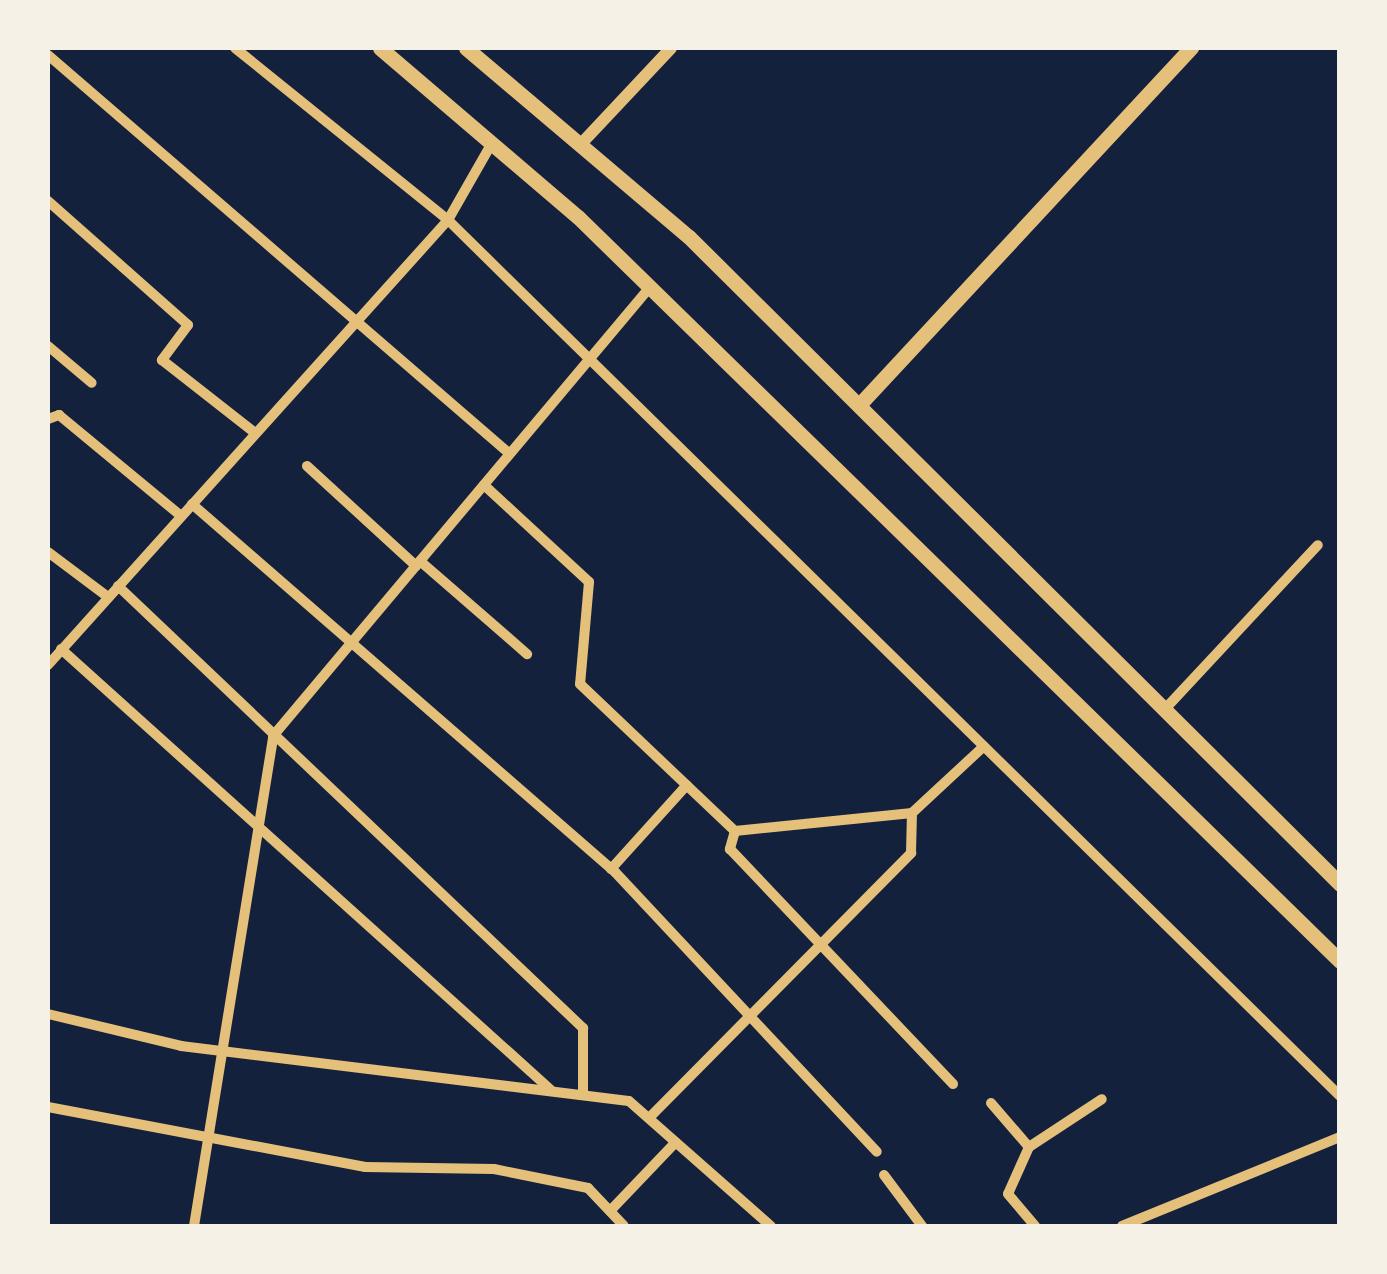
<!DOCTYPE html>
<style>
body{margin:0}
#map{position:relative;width:1387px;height:1274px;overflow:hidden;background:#14213d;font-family:Inter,sans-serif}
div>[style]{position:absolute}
.minor>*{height:10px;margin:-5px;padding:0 5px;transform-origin:5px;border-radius:5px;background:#e5c07b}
.tertiary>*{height:12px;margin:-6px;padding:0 6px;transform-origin:6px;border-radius:6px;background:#e5c07b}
.secondary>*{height:15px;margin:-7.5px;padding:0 7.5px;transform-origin:7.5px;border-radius:7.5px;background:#e5c07b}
.primary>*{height:15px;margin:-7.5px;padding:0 7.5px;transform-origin:7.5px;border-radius:7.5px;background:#e5c07b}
span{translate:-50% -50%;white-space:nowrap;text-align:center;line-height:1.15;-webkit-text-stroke:8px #f6f1e7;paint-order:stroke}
.frame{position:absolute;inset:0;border:50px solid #f6f1e7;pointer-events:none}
</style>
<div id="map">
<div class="minor">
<i style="left:235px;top:48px;width:274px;rotate:38.9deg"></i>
<i style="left:448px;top:220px;width:1250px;rotate:44.48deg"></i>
<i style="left:48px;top:55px;width:610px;rotate:40.82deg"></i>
<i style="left:48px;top:201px;width:187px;rotate:41.5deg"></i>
<i style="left:188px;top:325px;width:44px;rotate:126.6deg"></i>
<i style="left:162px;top:360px;width:118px;rotate:38.1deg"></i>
<i style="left:48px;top:346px;width:57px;rotate:40.1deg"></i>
<i style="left:48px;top:419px;width:12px;rotate:-20deg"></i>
<i style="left:59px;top:415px;width:158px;rotate:39.6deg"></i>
<i style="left:307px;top:466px;width:148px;rotate:42.5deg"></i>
<i style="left:484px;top:485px;width:143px;rotate:42.7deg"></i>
<i style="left:589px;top:582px;width:102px;rotate:95deg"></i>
<i style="left:580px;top:684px;width:214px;rotate:43.5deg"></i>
<i style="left:735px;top:831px;width:178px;rotate:-5.8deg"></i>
<i style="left:912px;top:813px;width:98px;rotate:-42.9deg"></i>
<i style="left:192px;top:504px;width:561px;rotate:41.02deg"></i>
<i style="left:615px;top:872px;width:383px;rotate:46.9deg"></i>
<i style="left:48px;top:552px;width:75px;rotate:36.9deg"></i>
<i style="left:420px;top:561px;width:142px;rotate:41deg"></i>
<i style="left:118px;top:586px;width:642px;rotate:43.55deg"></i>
<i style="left:583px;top:1028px;width:67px;rotate:90deg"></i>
<i style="left:61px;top:649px;width:659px;rotate:41.99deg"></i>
<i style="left:48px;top:665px;width:598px;rotate:-48.05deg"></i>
<i style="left:448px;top:220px;width:89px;rotate:-60.3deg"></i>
<i style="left:1165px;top:709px;width:224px;rotate:-47deg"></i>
<i style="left:735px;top:831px;width:19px;rotate:106deg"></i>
<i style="left:730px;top:849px;width:324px;rotate:46.5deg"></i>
<i style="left:611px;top:869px;width:113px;rotate:-47.9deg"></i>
<i style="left:48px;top:1014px;width:137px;rotate:13.5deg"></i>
<i style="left:181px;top:1046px;width:451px;rotate:7deg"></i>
<i style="left:629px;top:1101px;width:189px;rotate:41.4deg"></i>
<i style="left:991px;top:1103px;width:58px;rotate:49.2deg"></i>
<i style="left:1029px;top:1147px;width:51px;rotate:114.1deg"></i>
<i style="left:1008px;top:1194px;width:42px;rotate:49.8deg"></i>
<i style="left:48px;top:1107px;width:323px;rotate:10.7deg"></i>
<i style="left:365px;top:1167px;width:129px;rotate:0.9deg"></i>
<i style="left:494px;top:1169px;width:96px;rotate:11.4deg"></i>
<i style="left:588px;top:1188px;width:52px;rotate:46.5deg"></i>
<i style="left:649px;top:1118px;width:373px;rotate:-45.3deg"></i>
<i style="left:911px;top:853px;width:40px;rotate:-88.6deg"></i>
<i style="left:1029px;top:1147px;width:87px;rotate:-33.3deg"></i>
<i style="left:884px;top:1175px;width:64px;rotate:53.3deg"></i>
<i style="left:610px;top:1211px;width:95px;rotate:-46.3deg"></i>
<i style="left:194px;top:1226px;width:496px;rotate:-80.8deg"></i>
<i style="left:273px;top:736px;width:586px;rotate:-49.98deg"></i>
<i style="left:1122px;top:1226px;width:235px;rotate:-22.2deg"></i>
</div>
<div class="tertiary">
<i style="left:580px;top:145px;width:133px;rotate:-46.8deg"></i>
</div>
<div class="secondary">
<i style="left:859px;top:405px;width:488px;rotate:-47.1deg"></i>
</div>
<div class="primary">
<i style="left:380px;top:48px;width:260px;rotate:40.5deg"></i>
<i style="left:578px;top:217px;width:1065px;rotate:44.32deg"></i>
<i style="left:466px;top:48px;width:292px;rotate:40.3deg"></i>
<i style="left:689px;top:237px;width:918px;rotate:44.82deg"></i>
</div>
<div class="frame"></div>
</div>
